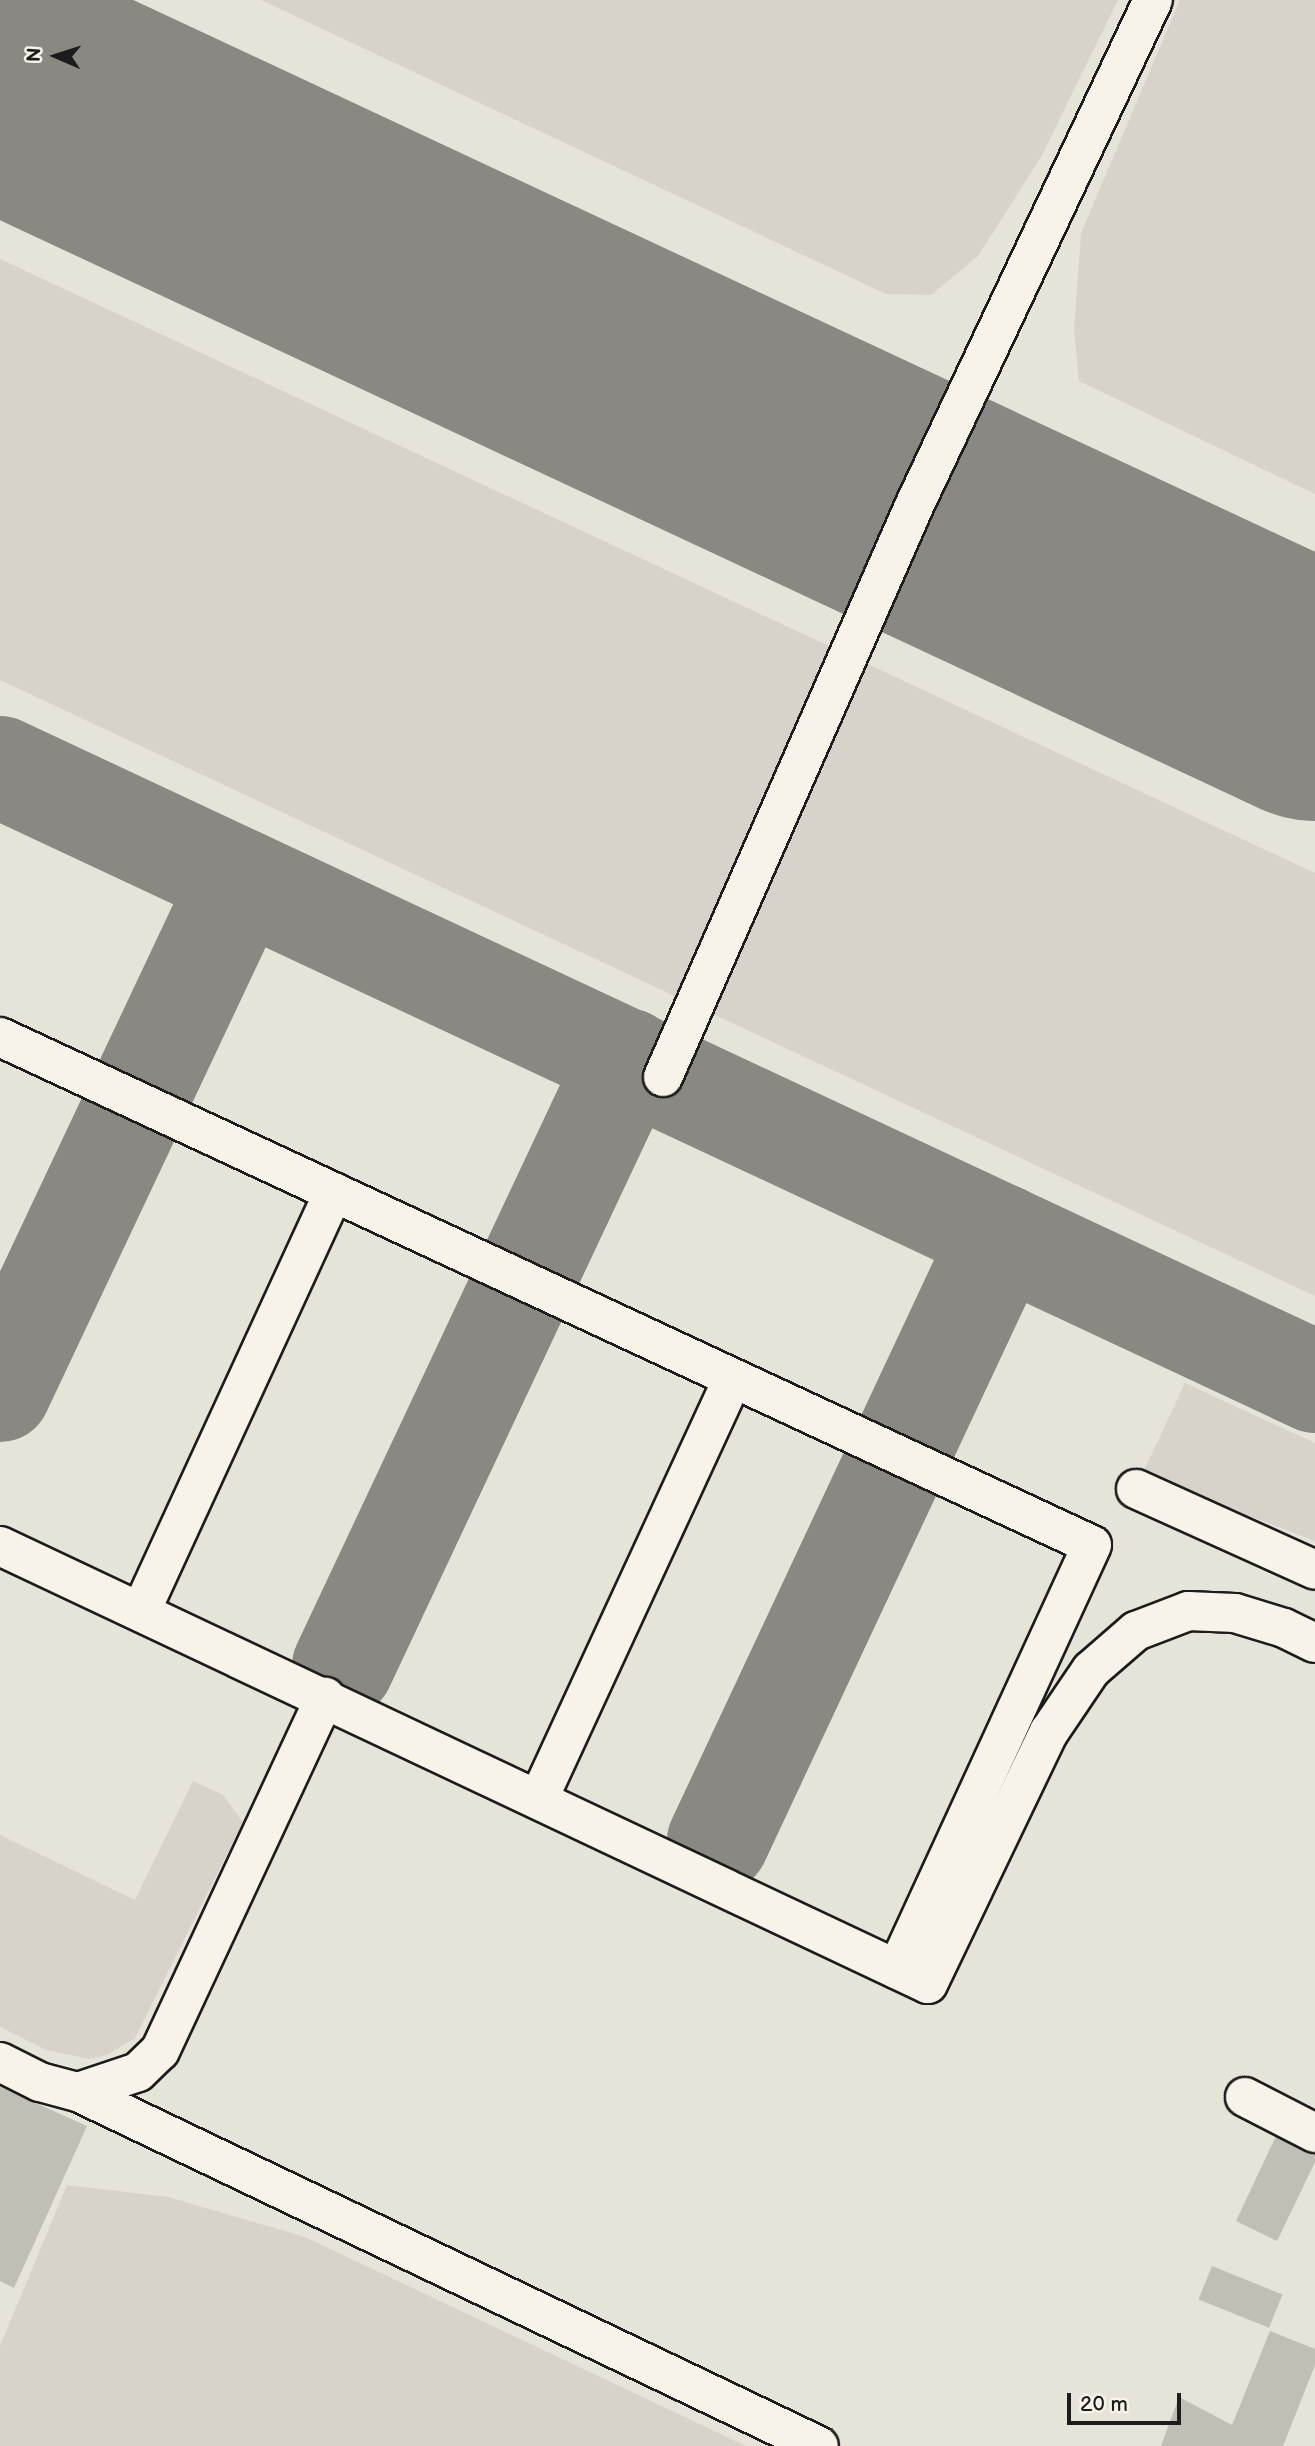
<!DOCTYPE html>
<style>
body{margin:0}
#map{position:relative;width:1315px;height:2446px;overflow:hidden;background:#f7f3e8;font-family:"Balsamiq Sans",sans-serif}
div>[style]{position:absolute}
.built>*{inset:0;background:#e6e3d9;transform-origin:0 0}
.green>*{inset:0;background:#d7d3cb}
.taxiway>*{height:102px;margin:-51px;padding:0 51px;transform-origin:51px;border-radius:51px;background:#8a8882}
.runway>*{height:256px;margin:-128px;padding:0 128px;transform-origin:128px;border-radius:128px;background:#8a8882}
.building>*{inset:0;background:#c0beb5;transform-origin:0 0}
.roads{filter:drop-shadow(2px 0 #1c1c1c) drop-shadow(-2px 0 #1c1c1c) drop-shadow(0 2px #1c1c1c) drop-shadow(0 -2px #1c1c1c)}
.minor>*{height:38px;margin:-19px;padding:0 19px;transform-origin:19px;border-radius:19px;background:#f7f3e8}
span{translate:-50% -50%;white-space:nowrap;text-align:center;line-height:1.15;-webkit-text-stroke:6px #f7f3e8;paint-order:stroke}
.north{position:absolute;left:21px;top:21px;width:70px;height:70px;-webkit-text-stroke:5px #f7f3e8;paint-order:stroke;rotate:273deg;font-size:19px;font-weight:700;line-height:28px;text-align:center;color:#1c1c1c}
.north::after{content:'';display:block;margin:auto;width:24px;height:32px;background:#1c1c1c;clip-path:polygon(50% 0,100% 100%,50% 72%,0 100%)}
.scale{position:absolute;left:1067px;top:2393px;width:114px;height:32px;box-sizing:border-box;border:4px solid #1c1c1c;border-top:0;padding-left:9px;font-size:21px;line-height:24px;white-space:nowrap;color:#1c1c1c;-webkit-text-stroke:5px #f7f3e8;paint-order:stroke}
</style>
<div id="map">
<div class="built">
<i style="left:0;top:0;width:1315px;height:2446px"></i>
</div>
<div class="green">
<i style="clip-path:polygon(261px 0,1118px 0,1041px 157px,978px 256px,931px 295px,886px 294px)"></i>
<i style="clip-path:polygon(1180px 0,1315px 0,1315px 494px,1079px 381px,1074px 330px,1081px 233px)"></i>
<i style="clip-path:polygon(0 259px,1315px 873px,1315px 1296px,0 680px)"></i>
<i style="clip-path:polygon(1185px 1383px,1315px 1443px,1315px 1541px,1142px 1475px)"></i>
<i style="clip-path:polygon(193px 1781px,223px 1795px,243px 1822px,135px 2038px,107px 2055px,90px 2059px,46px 2050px,0 2027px,0 1835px,135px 1900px)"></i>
<i style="clip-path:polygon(67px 2185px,168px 2197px,305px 2237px,746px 2446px,0 2446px,0 2346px)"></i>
</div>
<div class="taxiway">
<i style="left:0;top:767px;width:1452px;rotate:25.06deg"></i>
<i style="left:0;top:1391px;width:565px;rotate:-64.75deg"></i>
<i style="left:343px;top:1666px;width:670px;rotate:-64.81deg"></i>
<i style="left:718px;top:1841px;width:669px;rotate:-64.89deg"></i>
</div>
<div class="runway">
<i style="left:0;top:79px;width:1451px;rotate:25.03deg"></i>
</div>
<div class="building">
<i style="clip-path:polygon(0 2087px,87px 2126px,14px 2288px,0 2281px)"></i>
<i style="clip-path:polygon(1277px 2134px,1315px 2152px,1315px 2162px,1277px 2241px,1236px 2221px)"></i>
<i style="left:1212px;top:2266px;width:76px;height:36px;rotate:22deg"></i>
<i style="clip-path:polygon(1270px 2331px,1315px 2349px,1315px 2365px,1283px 2446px,1161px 2446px,1179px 2397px,1232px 2425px)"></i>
</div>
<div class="roads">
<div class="minor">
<i style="left:0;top:1037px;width:1204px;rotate:24.95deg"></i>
<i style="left:1092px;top:1545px;width:467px;rotate:114.7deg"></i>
<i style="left:663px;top:1077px;width:626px;rotate:-66.26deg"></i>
<i style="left:915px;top:504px;width:557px;rotate:-64.72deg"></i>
<i style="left:1136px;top:1489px;width:196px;rotate:24.3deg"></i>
<i style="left:0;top:1546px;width:1026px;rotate:25.27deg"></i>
<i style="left:928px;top:1984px;width:280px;rotate:-64.4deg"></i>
<i style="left:1049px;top:1732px;width:75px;rotate:-55.9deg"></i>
<i style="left:1091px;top:1670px;width:60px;rotate:-40.9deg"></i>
<i style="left:1136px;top:1631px;width:56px;rotate:-21deg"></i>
<i style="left:1188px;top:1611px;width:47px;rotate:2.4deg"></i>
<i style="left:1235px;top:1613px;width:51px;rotate:17deg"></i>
<i style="left:1284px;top:1628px;width:34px;rotate:26deg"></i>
<i style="left:141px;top:1611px;width:461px;rotate:-65.3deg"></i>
<i style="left:539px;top:1798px;width:462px;rotate:-65.2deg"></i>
<i style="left:0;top:2062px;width:45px;rotate:26.6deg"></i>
<i style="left:40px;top:2082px;width:39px;rotate:15deg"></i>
<i style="left:78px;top:2092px;width:63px;rotate:-18.4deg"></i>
<i style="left:138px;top:2072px;width:30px;rotate:-44deg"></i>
<i style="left:160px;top:2051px;width:391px;rotate:-65deg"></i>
<i style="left:78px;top:2092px;width:821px;rotate:25.54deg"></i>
<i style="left:1245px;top:2097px;width:79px;rotate:27.2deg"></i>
</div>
</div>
<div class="north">N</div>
<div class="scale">20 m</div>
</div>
